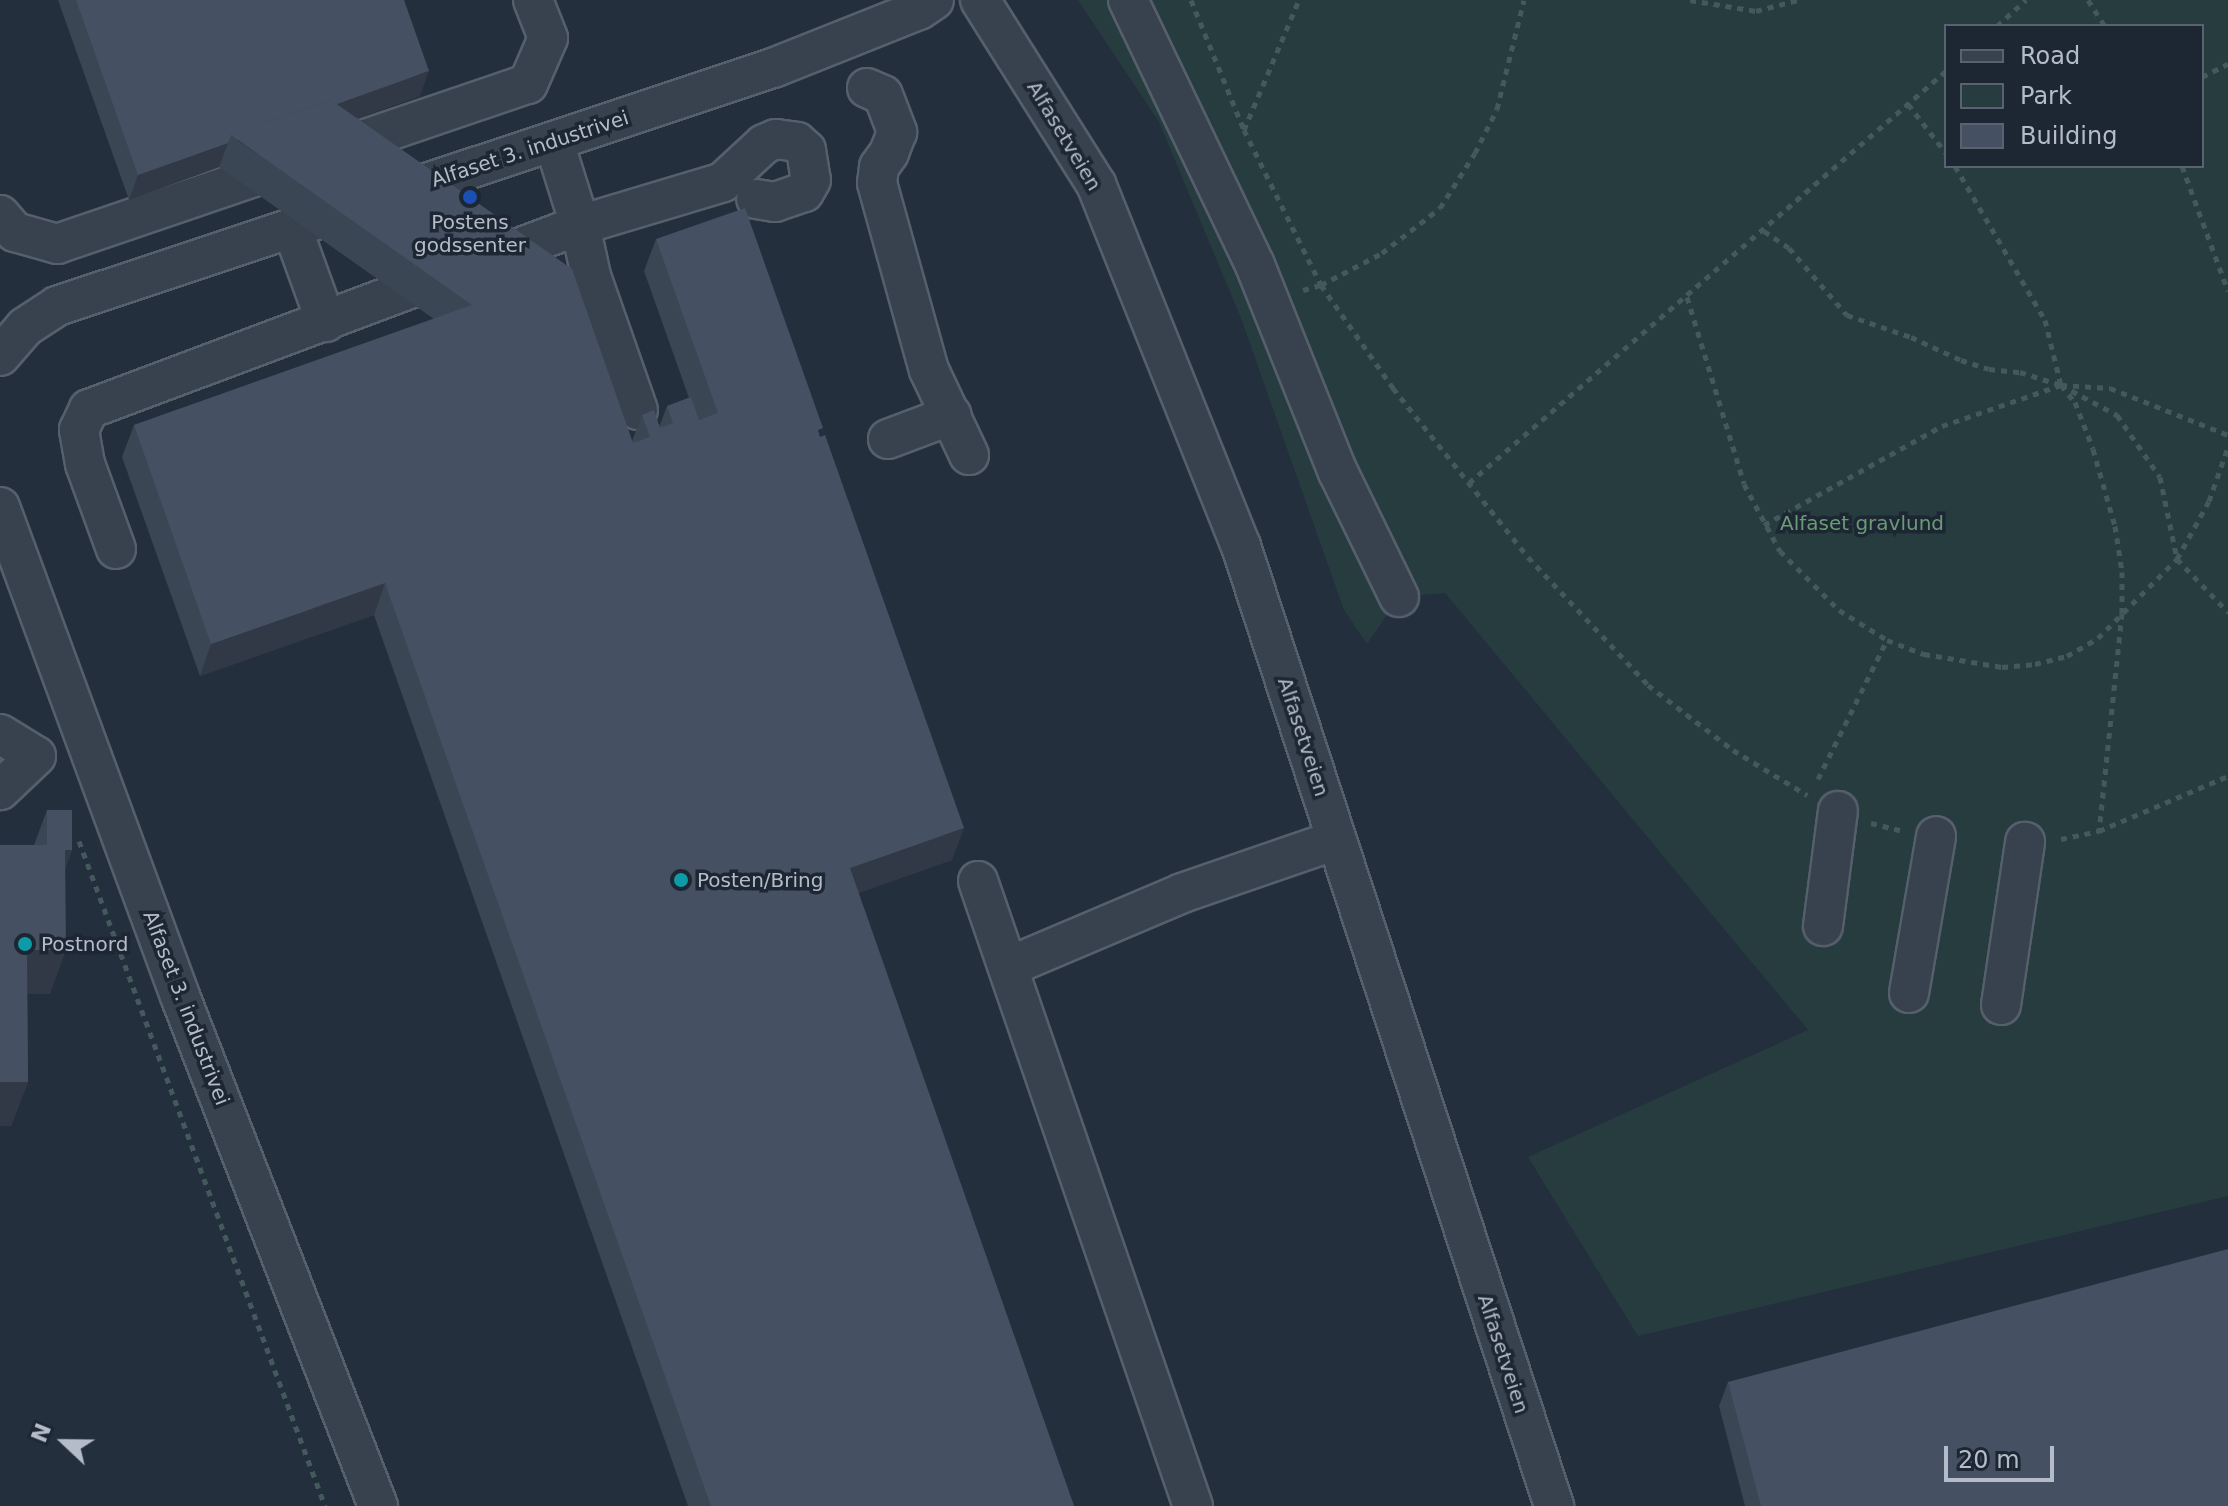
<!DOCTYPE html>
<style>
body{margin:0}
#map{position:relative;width:2228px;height:1506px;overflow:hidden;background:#242f3e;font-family:"DejaVu Sans",sans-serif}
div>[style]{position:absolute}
.green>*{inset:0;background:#263c3f}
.path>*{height:5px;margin-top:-2.5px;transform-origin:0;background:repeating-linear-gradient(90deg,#44595c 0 6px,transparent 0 12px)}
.roads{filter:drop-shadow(2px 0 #565f6c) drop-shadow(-2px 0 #565f6c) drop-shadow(0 2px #565f6c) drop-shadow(0 -2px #565f6c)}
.minor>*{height:38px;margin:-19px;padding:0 19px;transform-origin:19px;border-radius:19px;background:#38414e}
.wall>*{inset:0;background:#3b4654}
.shaded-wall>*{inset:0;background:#303945}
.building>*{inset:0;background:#455162}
.dots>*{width:22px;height:22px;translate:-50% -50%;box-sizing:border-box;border:4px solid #1d2633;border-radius:50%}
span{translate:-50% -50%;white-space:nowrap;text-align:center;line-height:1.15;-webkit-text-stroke:7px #1d2633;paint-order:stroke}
.street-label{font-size:20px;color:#b4bcc9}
.poi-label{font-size:20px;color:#b4bcc9}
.left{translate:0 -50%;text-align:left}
.park-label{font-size:20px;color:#6b9a76}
.legend{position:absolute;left:1944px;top:24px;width:260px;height:144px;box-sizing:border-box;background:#1d2633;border:2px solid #59626f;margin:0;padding:10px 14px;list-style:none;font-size:24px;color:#b4bcc9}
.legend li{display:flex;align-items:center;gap:16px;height:40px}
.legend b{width:40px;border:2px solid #59626f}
.north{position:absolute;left:24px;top:1402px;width:80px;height:80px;-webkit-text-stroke:6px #1d2633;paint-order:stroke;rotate:292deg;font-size:22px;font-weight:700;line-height:32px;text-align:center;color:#b4bcc9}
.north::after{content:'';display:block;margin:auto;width:28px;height:36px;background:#b4bcc9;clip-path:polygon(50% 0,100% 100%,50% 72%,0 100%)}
.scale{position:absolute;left:1944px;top:1446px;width:110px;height:36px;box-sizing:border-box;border:4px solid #b4bcc9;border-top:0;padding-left:10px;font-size:24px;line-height:28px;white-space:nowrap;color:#b4bcc9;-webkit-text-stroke:6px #1d2633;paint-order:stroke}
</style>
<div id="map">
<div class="green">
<i style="clip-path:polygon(evenodd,1078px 0,2228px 0,2228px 1196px,1638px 1336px,1528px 1157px,1808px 1030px,1445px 593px,1399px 597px,1367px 644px,1344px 610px,1241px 318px,1159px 122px,1078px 0,1946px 26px,2202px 26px,2202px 166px,1946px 166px,1946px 26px)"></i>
</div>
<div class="path">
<i style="left:1191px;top:0;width:140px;rotate:67.8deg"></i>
<i style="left:1244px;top:130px;width:173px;rotate:63.6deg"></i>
<i style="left:1321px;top:285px;width:69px;rotate:-27.7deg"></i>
<i style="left:1382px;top:253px;width:73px;rotate:-37.8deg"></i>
<i style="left:1440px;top:208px;width:65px;rotate:-57.5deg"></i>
<i style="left:1475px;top:153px;width:49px;rotate:-63.4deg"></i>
<i style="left:1497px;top:109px;width:112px;rotate:-76.1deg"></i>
<i style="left:1690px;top:0;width:67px;rotate:9.5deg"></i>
<i style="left:1756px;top:11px;width:43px;rotate:-14.7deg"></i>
<i style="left:2088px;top:0;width:31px;rotate:57deg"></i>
<i style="left:1997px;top:26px;width:39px;rotate:-42deg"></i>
<i style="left:2202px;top:77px;width:29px;rotate:-27deg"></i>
<i style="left:1908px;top:104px;width:62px;rotate:52.2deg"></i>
<i style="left:1244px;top:130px;width:141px;rotate:-67.1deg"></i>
<i style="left:1955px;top:166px;width:178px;rotate:59.7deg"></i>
<i style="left:2045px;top:320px;width:67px;rotate:76.2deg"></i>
<i style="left:2061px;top:385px;width:22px;rotate:51deg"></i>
<i style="left:2075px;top:402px;width:50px;rotate:69deg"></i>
<i style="left:2093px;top:449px;width:80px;rotate:74.1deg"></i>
<i style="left:2115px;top:526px;width:47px;rotate:81.3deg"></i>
<i style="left:2122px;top:572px;width:41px;rotate:90deg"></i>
<i style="left:2122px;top:613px;width:219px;rotate:96deg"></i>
<i style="left:2182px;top:166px;width:133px;rotate:69.8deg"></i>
<i style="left:1764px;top:231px;width:30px;rotate:34deg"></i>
<i style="left:1789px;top:248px;width:89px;rotate:49.1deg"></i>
<i style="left:1847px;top:315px;width:68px;rotate:19deg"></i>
<i style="left:1911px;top:337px;width:55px;rotate:24.7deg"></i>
<i style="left:1961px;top:360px;width:29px;rotate:18deg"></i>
<i style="left:1989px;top:369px;width:31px;rotate:6deg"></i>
<i style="left:2020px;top:372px;width:43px;rotate:17.6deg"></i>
<i style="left:2061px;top:385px;width:64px;rotate:28.2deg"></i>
<i style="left:2117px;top:415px;width:75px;rotate:55.3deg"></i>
<i style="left:2160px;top:477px;width:84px;rotate:78.3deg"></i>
<i style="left:2177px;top:559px;width:74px;rotate:46.1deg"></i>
<i style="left:1303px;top:290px;width:19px;rotate:-16deg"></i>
<i style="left:1321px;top:285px;width:126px;rotate:55deg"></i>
<i style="left:1393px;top:388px;width:216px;rotate:51.4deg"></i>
<i style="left:1528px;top:557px;width:175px;rotate:46.8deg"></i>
<i style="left:1648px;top:685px;width:107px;rotate:37.4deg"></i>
<i style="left:1733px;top:750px;width:87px;rotate:31.3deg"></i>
<i style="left:1687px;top:297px;width:195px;rotate:73deg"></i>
<i style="left:1744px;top:484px;width:76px;rotate:61.8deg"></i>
<i style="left:1780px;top:551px;width:83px;rotate:45deg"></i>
<i style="left:1839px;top:610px;width:57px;rotate:32deg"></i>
<i style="left:1887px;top:640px;width:40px;rotate:21deg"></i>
<i style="left:1924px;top:654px;width:79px;rotate:9.5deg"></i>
<i style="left:2002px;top:667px;width:33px;rotate:-5deg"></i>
<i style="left:2035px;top:664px;width:33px;rotate:-14deg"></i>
<i style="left:2067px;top:656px;width:36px;rotate:-30deg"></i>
<i style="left:2098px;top:638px;width:112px;rotate:-45deg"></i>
<i style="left:2177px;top:559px;width:66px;rotate:-61.1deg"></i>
<i style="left:2209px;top:501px;width:57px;rotate:-70.6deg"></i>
<i style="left:1469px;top:483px;width:630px;rotate:-40.82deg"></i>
<i style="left:1764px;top:525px;width:204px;rotate:-29.1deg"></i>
<i style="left:1942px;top:426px;width:126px;rotate:-19deg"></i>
<i style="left:2061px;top:385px;width:49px;rotate:3.5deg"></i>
<i style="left:2110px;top:388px;width:127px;rotate:21.7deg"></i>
<i style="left:1818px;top:779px;width:155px;rotate:-63.6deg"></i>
<i style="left:1871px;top:823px;width:30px;rotate:14deg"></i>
<i style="left:2061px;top:839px;width:39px;rotate:-12deg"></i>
<i style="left:2099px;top:831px;width:140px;rotate:-23.1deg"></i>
<i style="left:79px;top:841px;width:709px;rotate:69.7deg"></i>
</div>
<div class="roads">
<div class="minor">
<i style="left:980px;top:0;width:218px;rotate:57.8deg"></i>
<i style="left:1096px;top:184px;width:390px;rotate:68.2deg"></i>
<i style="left:1241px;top:546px;width:1010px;rotate:71.94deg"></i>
<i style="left:1128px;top:0;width:294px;rotate:64.4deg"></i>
<i style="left:1255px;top:265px;width:223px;rotate:68.2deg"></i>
<i style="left:1338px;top:472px;width:139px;rotate:64deg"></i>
<i style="left:867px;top:88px;width:17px;rotate:24deg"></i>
<i style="left:883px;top:95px;width:40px;rotate:69deg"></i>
<i style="left:897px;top:132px;width:22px;rotate:111deg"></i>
<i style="left:889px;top:153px;width:17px;rotate:126deg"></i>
<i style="left:879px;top:167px;width:16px;rotate:97deg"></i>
<i style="left:877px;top:183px;width:194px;rotate:74.5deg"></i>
<i style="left:929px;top:370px;width:94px;rotate:64.8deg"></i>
<i style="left:554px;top:142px;width:87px;rotate:72.6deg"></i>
<i style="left:580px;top:225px;width:52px;rotate:77.8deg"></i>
<i style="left:591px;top:276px;width:142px;rotate:70.7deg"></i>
<i style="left:0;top:215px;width:23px;rotate:49deg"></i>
<i style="left:15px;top:232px;width:44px;rotate:15.9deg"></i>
<i style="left:57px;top:244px;width:497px;rotate:-18.8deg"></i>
<i style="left:528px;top:84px;width:50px;rotate:-66.5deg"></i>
<i style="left:548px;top:38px;width:41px;rotate:-111.5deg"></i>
<i style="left:292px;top:228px;width:100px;rotate:70.1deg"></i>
<i style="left:0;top:356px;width:38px;rotate:-49deg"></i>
<i style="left:25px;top:327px;width:38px;rotate:-33deg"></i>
<i style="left:57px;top:306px;width:755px;rotate:-18.39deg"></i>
<i style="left:773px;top:68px;width:157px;rotate:-21.7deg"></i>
<i style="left:919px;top:10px;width:18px;rotate:-34deg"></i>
<i style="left:888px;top:439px;width:68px;rotate:-20.6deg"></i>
<i style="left:0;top:507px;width:521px;rotate:69.79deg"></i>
<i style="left:180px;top:996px;width:547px;rotate:68.78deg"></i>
<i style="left:116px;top:549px;width:90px;rotate:-110deg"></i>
<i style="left:85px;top:464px;width:35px;rotate:-100deg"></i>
<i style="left:79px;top:430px;width:23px;rotate:-65deg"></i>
<i style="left:89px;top:409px;width:524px;rotate:-20.54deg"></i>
<i style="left:580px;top:225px;width:149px;rotate:-16.7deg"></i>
<i style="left:723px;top:182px;width:56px;rotate:-42.8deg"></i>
<i style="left:764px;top:144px;width:13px;rotate:-23deg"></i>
<i style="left:776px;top:139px;width:21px;rotate:8deg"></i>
<i style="left:797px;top:142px;width:12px;rotate:42deg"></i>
<i style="left:806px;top:150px;width:30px;rotate:81deg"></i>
<i style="left:811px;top:180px;width:14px;rotate:120deg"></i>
<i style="left:804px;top:192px;width:31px;rotate:161deg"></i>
<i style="left:775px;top:202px;width:19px;rotate:-171deg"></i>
<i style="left:0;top:734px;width:42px;rotate:31.4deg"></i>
<i style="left:36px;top:756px;width:50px;rotate:136.6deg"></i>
<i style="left:978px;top:881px;width:661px;rotate:71.02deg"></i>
<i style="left:1823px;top:926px;width:116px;rotate:-82.6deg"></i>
<i style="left:1008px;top:967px;width:189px;rotate:-23deg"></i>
<i style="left:1182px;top:893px;width:163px;rotate:-19deg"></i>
<i style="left:1909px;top:993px;width:159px;rotate:-80.2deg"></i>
<i style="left:2001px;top:1005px;width:165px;rotate:-81.6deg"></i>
</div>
</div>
<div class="wall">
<i style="clip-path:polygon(58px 0,404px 0,420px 96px,358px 118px,632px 441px,642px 415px,660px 425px,667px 406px,689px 398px,644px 271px,656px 239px,820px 437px,952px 860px,858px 893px,1074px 1506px,688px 1506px,374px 615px,200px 676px,122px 457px,134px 425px,434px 319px,219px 167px,129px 200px)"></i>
<i style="clip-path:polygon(47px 810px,72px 850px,65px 869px,50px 994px,27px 994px,28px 1082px,11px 1126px,0 1126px,0 845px,34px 845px)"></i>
<i style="clip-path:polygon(1728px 1382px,2228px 1506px,1745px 1506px,1719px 1406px)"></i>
</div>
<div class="shaded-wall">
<i style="clip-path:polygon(429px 71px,420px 96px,257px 154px,237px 140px)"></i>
<i style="clip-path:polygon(228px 143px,219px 167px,129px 200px,138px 175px)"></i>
<i style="clip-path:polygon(385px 583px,374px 615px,200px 676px,211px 644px)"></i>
<i style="clip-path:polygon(964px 828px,952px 860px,838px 900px,850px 868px)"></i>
<i style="clip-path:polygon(65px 850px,72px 850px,56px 894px)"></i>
<i style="clip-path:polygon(27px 950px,66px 950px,50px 994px,11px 994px)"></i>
<i style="clip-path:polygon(0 1082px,28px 1082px,11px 1126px,0 1126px)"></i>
</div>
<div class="building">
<i style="clip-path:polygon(76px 0,404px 0,429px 71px,337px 104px,331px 100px,231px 135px,228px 143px,138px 175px)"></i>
<i style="clip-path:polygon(331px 100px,572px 269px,633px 443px,650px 437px,642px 415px,654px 410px,660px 428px,673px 423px,667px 406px,691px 397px,699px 420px,718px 413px,656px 239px,745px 208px,823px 428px,818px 430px,820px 437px,825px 435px,964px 828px,850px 868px,1074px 1506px,711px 1506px,385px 583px,211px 644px,134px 425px,472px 305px,231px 135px)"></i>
<i style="clip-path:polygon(47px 810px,72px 810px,72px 850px,65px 850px,66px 950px,27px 950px,28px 1082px,0 1082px,0 845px,47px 845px)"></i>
<i style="clip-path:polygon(2228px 1249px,2228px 1506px,1761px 1506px,1728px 1382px)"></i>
</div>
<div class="dots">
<i style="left:470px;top:197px;background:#1a4fb4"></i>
<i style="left:681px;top:880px;background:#0f9aa8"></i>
<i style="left:25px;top:944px;background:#0f9aa8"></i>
</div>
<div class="street-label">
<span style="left:1064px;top:136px;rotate:59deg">Alfasetveien</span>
<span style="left:530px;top:149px;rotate:-18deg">Alfaset 3. industrivei</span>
<span style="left:1303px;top:737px;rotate:72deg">Alfasetveien</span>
<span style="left:186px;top:1008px;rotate:69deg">Alfaset 3. industrivei</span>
<span style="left:1503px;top:1354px;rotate:72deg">Alfasetveien</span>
</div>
<div class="poi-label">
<span style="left:470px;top:234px">Postens<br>godssenter</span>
<span class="left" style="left:697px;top:880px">Posten/Bring</span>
<span class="left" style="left:41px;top:944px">Postnord</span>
</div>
<div class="park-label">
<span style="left:1862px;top:523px">Alfaset gravlund</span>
</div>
<ul class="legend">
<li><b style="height:10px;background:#38414e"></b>Road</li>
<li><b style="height:22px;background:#263c3f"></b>Park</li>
<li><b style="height:22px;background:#455162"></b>Building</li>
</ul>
<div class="north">N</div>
<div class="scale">20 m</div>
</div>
